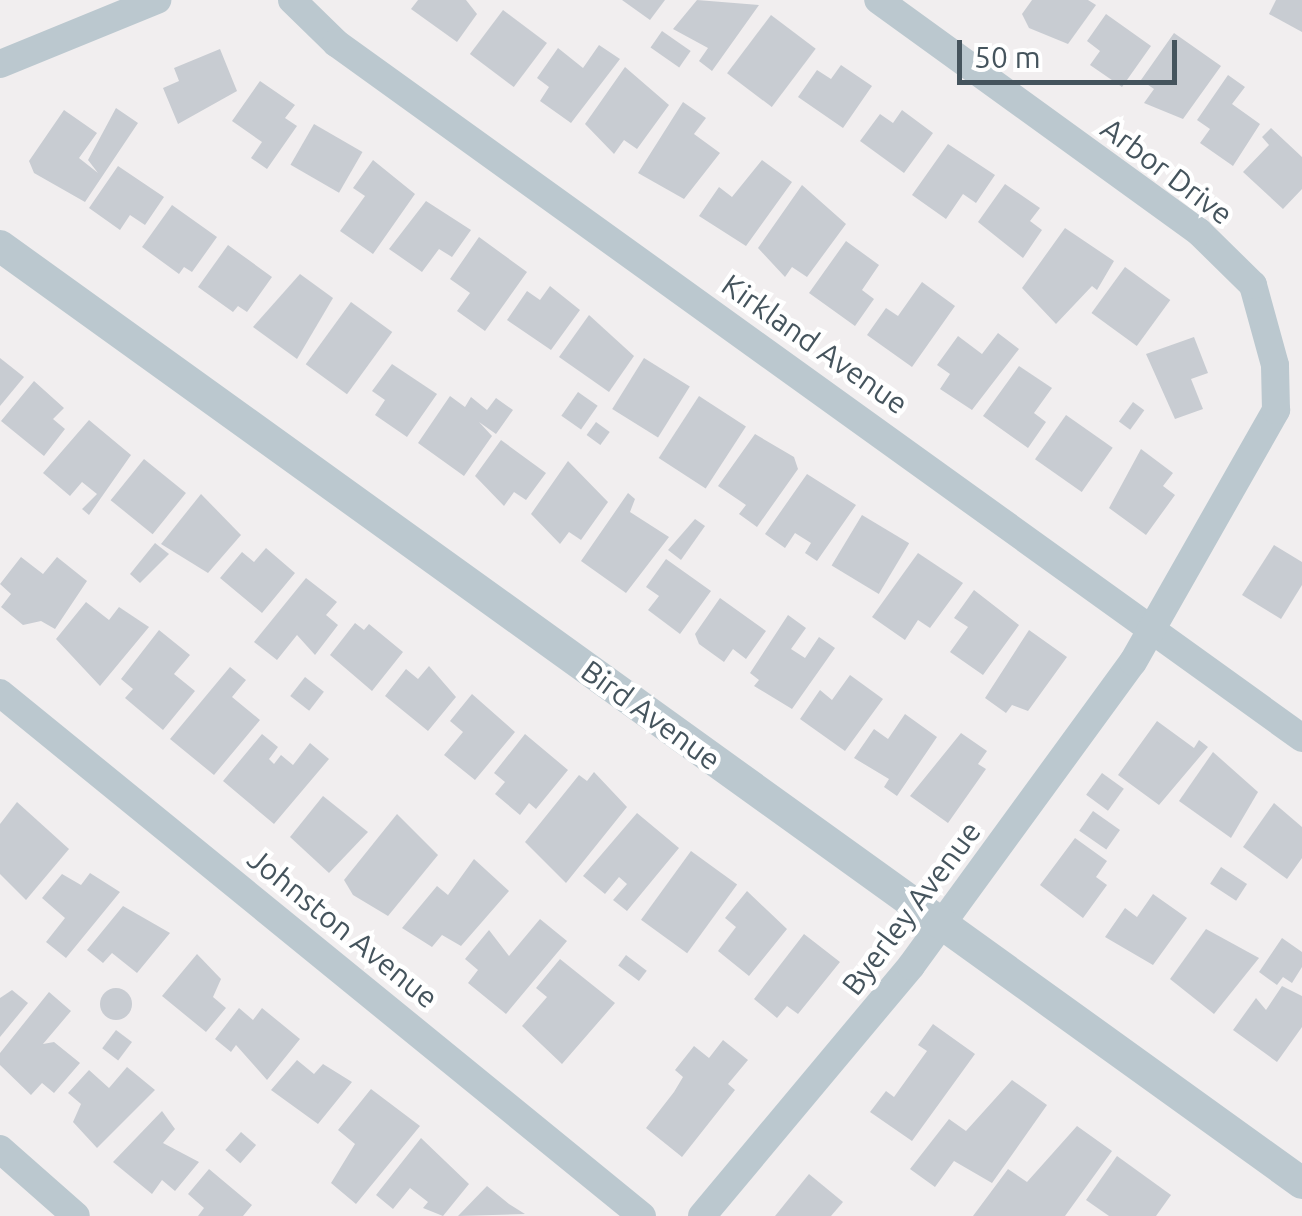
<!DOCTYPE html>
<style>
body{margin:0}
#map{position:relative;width:1302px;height:1216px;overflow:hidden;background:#f1eeef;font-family:Ubuntu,sans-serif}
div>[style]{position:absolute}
.building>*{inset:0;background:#c8ccd2;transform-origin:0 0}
.round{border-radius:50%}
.minor>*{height:28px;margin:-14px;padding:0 14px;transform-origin:14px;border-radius:14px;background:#bbc8cf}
.tertiary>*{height:32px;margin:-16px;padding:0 16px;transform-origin:16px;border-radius:16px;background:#bbc8cf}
span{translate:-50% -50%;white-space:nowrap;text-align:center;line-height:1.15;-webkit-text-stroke:9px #fff;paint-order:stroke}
.street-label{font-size:30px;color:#45545d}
.scale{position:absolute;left:957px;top:40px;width:220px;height:45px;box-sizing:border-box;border:5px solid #45545d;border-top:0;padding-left:12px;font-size:30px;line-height:35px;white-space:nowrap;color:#45545d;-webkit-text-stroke:8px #fff;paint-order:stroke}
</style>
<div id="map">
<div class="building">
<i style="clip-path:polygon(418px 0,466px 0,477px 14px,457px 42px,411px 9px)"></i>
<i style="clip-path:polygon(622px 0,665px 0,650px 20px)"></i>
<i style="clip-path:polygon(697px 0,759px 5px,712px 71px,699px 61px,708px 48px,673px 29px)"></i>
<i style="clip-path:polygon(1032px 0,1088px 0,1096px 5px,1068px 44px,1029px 28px,1022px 14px)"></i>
<i style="clip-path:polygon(1276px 0,1302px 0,1302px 32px,1269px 14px)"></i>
<i style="left:503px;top:10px;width:55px;height:55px;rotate:37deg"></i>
<i style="clip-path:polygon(1106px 14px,1151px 46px,1122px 87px,1090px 65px,1100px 51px,1087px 41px)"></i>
<i style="left:771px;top:15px;width:56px;height:73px;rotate:37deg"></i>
<i style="left:662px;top:31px;width:35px;height:20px;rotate:35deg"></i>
<i style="clip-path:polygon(1174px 33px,1221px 66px,1183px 119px,1144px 103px,1154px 89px,1141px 80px)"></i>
<i style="clip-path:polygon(599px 45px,620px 59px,571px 123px,540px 101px,549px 87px,537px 78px,558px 48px,583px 68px)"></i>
<i style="clip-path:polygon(220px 49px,237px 91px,178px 124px,163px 88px,179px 81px,174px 68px)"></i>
<i style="clip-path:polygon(841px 65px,872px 86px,843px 128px,798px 97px,817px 70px,831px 79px)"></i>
<i style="clip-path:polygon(625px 67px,669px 105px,637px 149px,624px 140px,614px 154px,585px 124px)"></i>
<i style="clip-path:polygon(1228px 75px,1245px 87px,1232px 104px,1260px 124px,1233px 166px,1200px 143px,1210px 129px,1197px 120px)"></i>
<i style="clip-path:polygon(260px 81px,295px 105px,285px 118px,297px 126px,267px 169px,251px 158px,262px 142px,232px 121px)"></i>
<i style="clip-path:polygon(683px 102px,706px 118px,694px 134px,720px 153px,684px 199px,638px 173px)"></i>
<i style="clip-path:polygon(116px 108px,138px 123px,85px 202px,34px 173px,29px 161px,64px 110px,97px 133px,79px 158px,98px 173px,88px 160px)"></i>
<i style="clip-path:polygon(902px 110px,933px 133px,904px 173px,860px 141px,880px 114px,893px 123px)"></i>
<i style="left:314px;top:124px;width:56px;height:47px;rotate:30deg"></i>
<i style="clip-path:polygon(1271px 128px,1302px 157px,1302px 189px,1283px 209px,1243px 172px,1269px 145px,1262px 137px)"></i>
<i style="clip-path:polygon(948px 144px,995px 175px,976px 203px,963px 194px,946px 219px,912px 195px)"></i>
<i style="clip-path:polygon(373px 160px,415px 194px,373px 254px,340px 231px,365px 196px,353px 188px)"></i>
<i style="clip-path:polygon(762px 160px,792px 182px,746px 246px,699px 216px,719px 187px,732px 197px)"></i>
<i style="clip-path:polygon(118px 166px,164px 197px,145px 225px,130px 215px,120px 230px,89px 208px)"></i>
<i style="clip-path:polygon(1005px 184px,1040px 208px,1030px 221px,1042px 230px,1023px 258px,978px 222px)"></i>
<i style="clip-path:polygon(802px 185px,846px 224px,807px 277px,792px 267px,785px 277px,758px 248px)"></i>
<i style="clip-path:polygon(426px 201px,471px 230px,452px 257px,439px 249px,422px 272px,389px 249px)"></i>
<i style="clip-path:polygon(172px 205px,217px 237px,192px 272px,184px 267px,179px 274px,142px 247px)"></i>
<i style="clip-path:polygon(1065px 228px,1114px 261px,1097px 290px,1092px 286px,1056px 324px,1022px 288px)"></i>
<i style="clip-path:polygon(479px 237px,527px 272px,485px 331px,457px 311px,470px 293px,450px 279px)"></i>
<i style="clip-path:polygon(846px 241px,879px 265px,862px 290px,874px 299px,855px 326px,809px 293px)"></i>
<i style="clip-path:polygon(228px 245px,272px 277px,247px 312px,238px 306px,233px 312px,198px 287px)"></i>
<i style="left:1125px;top:267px;width:56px;height:57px;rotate:36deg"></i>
<i style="clip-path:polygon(300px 274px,333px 298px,297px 359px,253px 327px)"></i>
<i style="clip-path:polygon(922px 282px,955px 306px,912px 367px,867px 335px,886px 308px,898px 316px)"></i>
<i style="clip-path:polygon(550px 286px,580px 310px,551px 350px,507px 320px,527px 291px,540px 300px)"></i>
<i style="left:351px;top:302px;width:51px;height:77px;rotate:36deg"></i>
<i style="clip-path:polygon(589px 315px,634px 356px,609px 392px,559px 357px)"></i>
<i style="clip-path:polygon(998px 333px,1019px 349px,972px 410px,940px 389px,950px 374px,937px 365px,958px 336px,982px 354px)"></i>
<i style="clip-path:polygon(1194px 337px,1208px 373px,1191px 379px,1203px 409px,1175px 419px,1146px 354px)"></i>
<i style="clip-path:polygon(0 358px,24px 377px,0 406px)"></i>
<i style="left:644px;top:358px;width:54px;height:60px;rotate:32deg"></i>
<i style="clip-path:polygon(392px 364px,437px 394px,407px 437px,375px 415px,385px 400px,372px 391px)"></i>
<i style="clip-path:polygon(1019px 366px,1052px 388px,1034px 413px,1046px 422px,1028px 448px,983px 416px)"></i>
<i style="clip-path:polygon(34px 381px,64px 408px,53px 419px,65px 429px,44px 456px,1px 421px)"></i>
<i style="left:578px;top:392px;width:24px;height:29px;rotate:35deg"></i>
<i style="clip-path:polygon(450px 396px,465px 407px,471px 397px,487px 410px,496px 398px,513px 410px,496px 434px,479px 422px,492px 436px,464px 476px,418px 443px)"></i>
<i style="left:699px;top:396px;width:56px;height:74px;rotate:33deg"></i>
<i style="left:1133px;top:402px;width:14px;height:24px;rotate:36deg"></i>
<i style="left:1066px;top:415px;width:57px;height:54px;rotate:35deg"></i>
<i style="clip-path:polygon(89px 420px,131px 455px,89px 515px,82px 509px,97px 494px,82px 482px,70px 496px,43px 473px)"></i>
<i style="left:596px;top:422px;width:17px;height:16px;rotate:36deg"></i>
<i style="clip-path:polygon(755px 434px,794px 457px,798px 469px,757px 527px,739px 514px,746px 505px,718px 486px)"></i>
<i style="clip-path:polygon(501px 440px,546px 473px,526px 500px,514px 492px,504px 506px,475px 476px)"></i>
<i style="clip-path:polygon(1141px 449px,1173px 473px,1163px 486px,1175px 495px,1146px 535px,1109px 508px)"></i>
<i style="left:144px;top:459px;width:54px;height:53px;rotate:39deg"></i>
<i style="clip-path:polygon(568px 461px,608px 502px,581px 540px,569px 532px,560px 544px,531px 514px)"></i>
<i style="clip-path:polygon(807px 474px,856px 505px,817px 561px,805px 553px,811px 543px,795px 533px,785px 548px,765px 534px)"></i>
<i style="clip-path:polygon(628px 493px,635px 499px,630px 512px,669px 537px,626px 593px,581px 561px)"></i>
<i style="clip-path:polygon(201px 494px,241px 535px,208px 573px,161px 544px)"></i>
<i style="left:862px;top:515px;width:55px;height:59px;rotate:31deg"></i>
<i style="clip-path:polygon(695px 519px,705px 526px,681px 560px,668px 550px)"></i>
<i style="clip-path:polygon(155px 543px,169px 554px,140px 583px,130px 574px)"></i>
<i style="clip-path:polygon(1274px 545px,1302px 562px,1302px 585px,1281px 619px,1242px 595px)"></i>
<i style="clip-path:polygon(266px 548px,295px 573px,262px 613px,220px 578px,242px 552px,254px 562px)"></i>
<i style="clip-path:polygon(918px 553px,963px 583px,930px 628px,918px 620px,905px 640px,872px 617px)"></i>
<i style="clip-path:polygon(21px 557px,43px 574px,57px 557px,87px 581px,55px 629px,41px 621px,23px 625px,1px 607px,11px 594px,0 584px)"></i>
<i style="clip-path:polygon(666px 559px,711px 591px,680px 634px,648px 610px,659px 596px,646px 587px)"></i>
<i style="clip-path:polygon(306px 578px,337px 602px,326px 615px,338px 625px,315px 655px,297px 635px,277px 660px,254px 642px)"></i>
<i style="clip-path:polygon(974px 590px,1019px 625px,983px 675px,950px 652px,968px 627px,954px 618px)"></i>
<i style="clip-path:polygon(720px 598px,766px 631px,746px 659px,733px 649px,724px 662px,699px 644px,695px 634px)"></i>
<i style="clip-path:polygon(86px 602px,109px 620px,119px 607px,149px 627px,100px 686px,56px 639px)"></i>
<i style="clip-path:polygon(788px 615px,806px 628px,791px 649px,805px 658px,819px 637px,835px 648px,792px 709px,754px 686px,759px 680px,750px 673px)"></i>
<i style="clip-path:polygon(355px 623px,364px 630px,369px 624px,403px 652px,372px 691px,330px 655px)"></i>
<i style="clip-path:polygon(159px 630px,190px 655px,174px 674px,195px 691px,163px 730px,125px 698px,133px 689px,121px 679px)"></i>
<i style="clip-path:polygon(1029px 630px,1067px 657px,1028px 711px,1012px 705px,1006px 713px,985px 698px)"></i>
<i style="clip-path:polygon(429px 666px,456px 697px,428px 731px,385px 696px,406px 669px,418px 679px)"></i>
<i style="clip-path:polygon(230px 667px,246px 680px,232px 697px,260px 720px,214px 775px,170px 739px)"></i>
<i style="clip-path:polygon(850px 675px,883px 699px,845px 751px,800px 719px,820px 690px,832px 700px)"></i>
<i style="left:305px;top:677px;width:24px;height:24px;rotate:38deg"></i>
<i style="clip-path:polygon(472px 694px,515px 732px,475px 780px,444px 755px,463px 732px,450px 721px)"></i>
<i style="clip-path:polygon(905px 714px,937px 737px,897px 796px,884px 787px,889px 779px,854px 758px,874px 729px,888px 739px)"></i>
<i style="clip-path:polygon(1157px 721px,1194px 748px,1199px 740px,1208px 747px,1159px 805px,1118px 775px)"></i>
<i style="clip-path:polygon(961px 733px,987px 751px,978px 764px,986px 769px,948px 823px,910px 796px)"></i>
<i style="clip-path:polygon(262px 734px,278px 747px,269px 759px,274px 764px,281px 755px,293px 765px,310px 743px,329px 759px,274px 824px,223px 781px)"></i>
<i style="clip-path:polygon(525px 734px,568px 770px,536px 809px,529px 803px,520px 815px,495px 794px,505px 782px,494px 773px)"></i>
<i style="clip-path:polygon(1213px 752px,1258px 792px,1231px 838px,1179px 801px)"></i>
<i style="clip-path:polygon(594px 772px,627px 807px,566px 883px,525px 842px,579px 775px,587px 781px)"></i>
<i style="left:1102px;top:773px;width:27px;height:27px;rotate:36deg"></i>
<i style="clip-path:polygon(323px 796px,368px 832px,329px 873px,290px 837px)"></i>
<i style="clip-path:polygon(17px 802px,69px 849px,26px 900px,0 874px,0 824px)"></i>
<i style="clip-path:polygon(1274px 803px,1302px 827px,1302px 858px,1287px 879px,1243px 847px)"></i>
<i style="left:1093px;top:811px;width:33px;height:24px;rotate:35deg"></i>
<i style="clip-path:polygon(637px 813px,679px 848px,627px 911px,613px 900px,627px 884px,619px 877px,605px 894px,583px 876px)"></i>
<i style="clip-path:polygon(397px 814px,438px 855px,388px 916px,353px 895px,344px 880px)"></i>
<i style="clip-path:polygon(1075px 838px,1107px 861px,1096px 877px,1107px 885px,1083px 918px,1040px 885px)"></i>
<i style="left:691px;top:851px;width:57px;height:85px;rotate:36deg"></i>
<i style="clip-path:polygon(474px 859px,509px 891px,461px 946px,442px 935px,432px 947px,402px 928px,437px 886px,448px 895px)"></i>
<i style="left:1221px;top:867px;width:31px;height:20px;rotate:33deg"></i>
<i style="clip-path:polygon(90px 873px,120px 892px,66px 958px,46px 942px,65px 918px,42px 898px,62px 874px,81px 885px)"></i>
<i style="clip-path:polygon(747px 891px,787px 929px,749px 976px,718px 951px,736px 927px,725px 918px)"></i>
<i style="clip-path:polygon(1153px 894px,1187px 918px,1153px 965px,1105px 937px,1125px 908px,1137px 917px)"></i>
<i style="clip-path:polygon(123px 906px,170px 933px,137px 973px,112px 953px,103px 963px,87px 950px)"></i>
<i style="clip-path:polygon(540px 919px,567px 941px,506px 1014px,468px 983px,478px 970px,465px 959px,489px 930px,509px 956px)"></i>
<i style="clip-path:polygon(1206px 929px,1259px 958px,1214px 1014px,1170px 979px)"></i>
<i style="clip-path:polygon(804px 934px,840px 962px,798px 1014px,787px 1006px,777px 1018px,754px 999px)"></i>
<i style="clip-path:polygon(1282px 938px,1302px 952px,1302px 967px,1292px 983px,1283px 977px,1277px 985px,1259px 972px)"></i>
<i style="clip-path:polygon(197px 954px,221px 979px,213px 997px,226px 1008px,206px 1032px,162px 996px)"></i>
<i style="left:626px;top:955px;width:26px;height:13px;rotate:37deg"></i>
<i style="clip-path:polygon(560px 959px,615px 1003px,562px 1064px,522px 1026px,547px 997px,536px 988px)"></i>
<i style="clip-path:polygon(1282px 986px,1302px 996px,1302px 1027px,1277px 1062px,1233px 1030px,1256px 998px,1266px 1010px)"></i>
<i class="round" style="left:100px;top:988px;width:32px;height:32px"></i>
<i style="clip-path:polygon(12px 990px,28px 1003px,0 1037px,0 998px)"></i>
<i style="clip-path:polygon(49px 992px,71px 1011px,43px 1044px,54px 1042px,80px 1063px,54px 1093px,42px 1083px,31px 1095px,0 1065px,0 1053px)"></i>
<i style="clip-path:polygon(239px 1008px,253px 1020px,262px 1008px,300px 1039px,267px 1080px,236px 1045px,231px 1052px,215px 1039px)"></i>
<i style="clip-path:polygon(933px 1024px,975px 1054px,912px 1141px,870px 1112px,886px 1091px,894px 1097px,927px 1051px,918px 1045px)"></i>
<i style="left:116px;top:1030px;width:20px;height:23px;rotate:37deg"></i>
<i style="clip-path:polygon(723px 1040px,748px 1060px,728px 1084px,735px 1090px,682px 1157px,646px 1128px,674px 1092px,683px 1077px,675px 1070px,694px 1046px,709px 1058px)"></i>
<i style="clip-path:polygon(297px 1060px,314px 1074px,323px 1064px,352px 1082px,318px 1124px,271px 1090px)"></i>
<i style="clip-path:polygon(127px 1067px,155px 1090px,97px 1148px,73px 1122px,81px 1104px,68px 1093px,89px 1070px,109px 1088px)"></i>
<i style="clip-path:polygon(1012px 1080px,1047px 1105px,992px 1183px,954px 1161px,935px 1187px,910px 1169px,949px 1119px,966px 1131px)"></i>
<i style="clip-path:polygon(371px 1089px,420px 1126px,356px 1204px,331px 1183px,355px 1144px,338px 1130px)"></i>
<i style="clip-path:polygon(162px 1111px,175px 1129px,163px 1143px,199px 1162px,175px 1191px,162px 1180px,152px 1194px,113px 1162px)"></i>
<i style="clip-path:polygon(1077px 1126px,1112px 1151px,1065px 1216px,973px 1216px,1008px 1169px,1027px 1182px)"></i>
<i style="left:241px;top:1132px;width:20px;height:24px;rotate:41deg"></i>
<i style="clip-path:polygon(421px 1138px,469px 1184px,443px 1216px,423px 1208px,428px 1202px,410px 1188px,393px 1209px,376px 1195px)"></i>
<i style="clip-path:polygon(1117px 1156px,1171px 1195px,1156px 1216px,1109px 1216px,1086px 1200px)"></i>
<i style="clip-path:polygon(209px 1169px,252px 1205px,243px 1216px,198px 1216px,204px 1208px,188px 1194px)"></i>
<i style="clip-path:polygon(809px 1174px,843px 1202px,831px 1216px,775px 1216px)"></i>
<i style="clip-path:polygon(487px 1186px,509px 1204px,525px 1214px,458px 1216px)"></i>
</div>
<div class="minor">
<i style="left:292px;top:0;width:62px;rotate:44.3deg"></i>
<i style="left:336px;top:43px;width:1190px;rotate:35.73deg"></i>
<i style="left:0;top:64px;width:170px;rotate:-22.2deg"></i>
<i style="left:0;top:693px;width:828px;rotate:39.17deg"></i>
<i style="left:0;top:1149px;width:101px;rotate:41.4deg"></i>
<i style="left:702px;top:1216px;width:326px;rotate:-50.1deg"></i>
<i style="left:911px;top:966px;width:376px;rotate:-53.9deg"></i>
<i style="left:1133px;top:662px;width:290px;rotate:-60.4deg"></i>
<i style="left:1276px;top:410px;width:45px;rotate:-91.3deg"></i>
<i style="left:1275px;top:365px;width:83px;rotate:-105.4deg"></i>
<i style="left:1253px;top:285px;width:76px;rotate:-135.5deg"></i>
<i style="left:1199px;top:232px;width:396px;rotate:-144.1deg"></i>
</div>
<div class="tertiary">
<i style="left:0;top:246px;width:1604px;rotate:35.74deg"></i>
</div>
<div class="street-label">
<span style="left:1167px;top:171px;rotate:37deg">Arbor Drive</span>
<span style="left:815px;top:344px;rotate:35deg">Kirkland Avenue</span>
<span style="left:651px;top:715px;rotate:36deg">Bird Avenue</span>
<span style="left:911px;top:908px;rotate:-53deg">Byerley Avenue</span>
<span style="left:343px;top:928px;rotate:39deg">Johnston Avenue</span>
</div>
<div class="scale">50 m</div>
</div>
